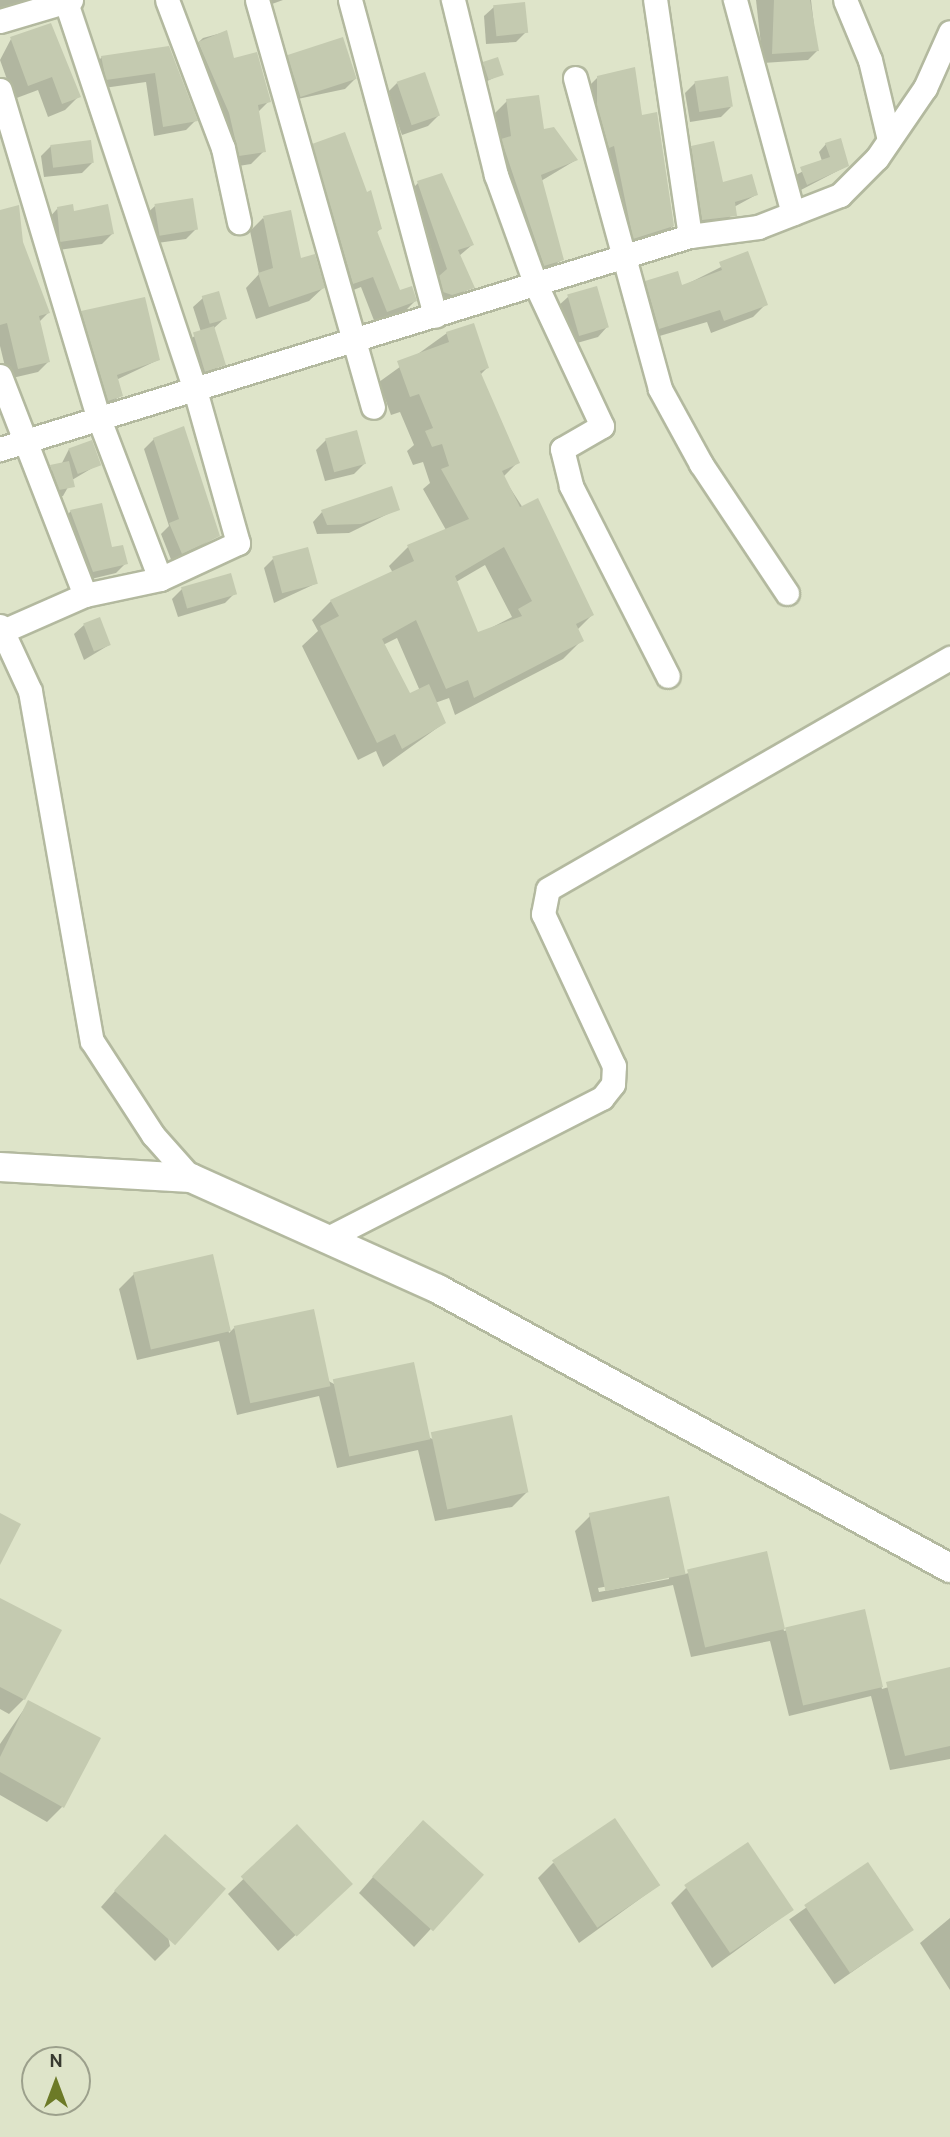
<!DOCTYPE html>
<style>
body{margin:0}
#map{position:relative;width:950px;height:2137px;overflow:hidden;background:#dee4c9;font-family:Overpass,sans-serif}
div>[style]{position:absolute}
.shadow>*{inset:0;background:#0003;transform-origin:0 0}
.building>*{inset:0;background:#c4cab0;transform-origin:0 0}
.roads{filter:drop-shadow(2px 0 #b3b99f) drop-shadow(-2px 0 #b3b99f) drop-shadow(0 2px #b3b99f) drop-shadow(0 -2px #b3b99f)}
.minor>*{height:23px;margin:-11.5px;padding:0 11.5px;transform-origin:11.5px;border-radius:11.5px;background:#fff}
.tertiary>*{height:28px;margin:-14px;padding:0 14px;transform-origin:14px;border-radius:14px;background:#fff}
span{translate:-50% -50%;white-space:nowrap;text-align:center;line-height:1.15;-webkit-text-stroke:5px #dee4c9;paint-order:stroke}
.north{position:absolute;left:21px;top:2046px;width:70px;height:70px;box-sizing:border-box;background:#dee4c9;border:2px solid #9ca08c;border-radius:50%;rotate:0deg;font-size:19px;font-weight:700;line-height:28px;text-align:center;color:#383a30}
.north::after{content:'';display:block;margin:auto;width:24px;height:32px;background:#6c7a27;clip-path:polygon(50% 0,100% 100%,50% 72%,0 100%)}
</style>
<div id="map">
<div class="shadow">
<i style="clip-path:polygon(0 0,29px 0,0 11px)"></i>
<i style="clip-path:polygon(258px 0,283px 0,261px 8px)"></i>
<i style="clip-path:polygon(756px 0,811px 0,817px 51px,808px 60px,763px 63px)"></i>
<i style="clip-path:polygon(494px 7px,526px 32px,516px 42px,486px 44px,484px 16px)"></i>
<i style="clip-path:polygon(225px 32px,233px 61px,269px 101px,257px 113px,264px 151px,251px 164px,226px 168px,189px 51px,203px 38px)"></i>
<i style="clip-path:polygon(11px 39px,79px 96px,65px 110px,48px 117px,38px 90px,14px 99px,0 60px)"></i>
<i style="clip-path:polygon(168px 48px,196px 120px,186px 130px,154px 136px,146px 82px,97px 89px,92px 67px,102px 57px)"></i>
<i style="clip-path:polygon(288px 56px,355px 79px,345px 89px,288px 101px,278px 66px)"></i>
<i style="clip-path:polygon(484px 63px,502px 74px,483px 83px)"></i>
<i style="clip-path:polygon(598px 77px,641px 117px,673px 226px,660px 238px,621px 250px,585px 90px)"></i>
<i style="clip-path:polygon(397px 83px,438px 116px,428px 126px,402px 135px,387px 93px)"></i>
<i style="clip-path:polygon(695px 83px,731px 107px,721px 117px,690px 122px,685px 93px)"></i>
<i style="clip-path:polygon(507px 101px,576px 160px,541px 181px,562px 260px,532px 278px,495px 113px)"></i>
<i style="clip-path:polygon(826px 144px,847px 166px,799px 191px,794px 176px,822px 161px,819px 152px)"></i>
<i style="clip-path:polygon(313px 145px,380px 229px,376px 233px,399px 292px,415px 301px,403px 313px,375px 323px,361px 287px,341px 295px,302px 157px)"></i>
<i style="clip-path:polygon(51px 146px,92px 163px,82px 173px,44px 177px,41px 156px)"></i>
<i style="clip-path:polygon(692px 148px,722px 184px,756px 195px,734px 207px,727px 224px,693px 228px,683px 156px)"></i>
<i style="clip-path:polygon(418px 183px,472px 245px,459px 256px,473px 287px,441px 304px,430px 287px,437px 280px,408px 193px)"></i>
<i style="clip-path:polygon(155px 206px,196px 229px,186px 239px,150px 244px,145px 215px)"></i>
<i style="clip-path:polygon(57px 209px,112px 234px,102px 244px,51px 251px,48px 219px)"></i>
<i style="clip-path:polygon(0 210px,21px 242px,48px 313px,39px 322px,48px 362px,38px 372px,8px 379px,0 346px)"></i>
<i style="clip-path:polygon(263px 218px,323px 288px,309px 301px,256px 319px,246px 288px,259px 274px,250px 231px)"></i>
<i style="clip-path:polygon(747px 254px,766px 304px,753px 317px,711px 333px,707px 322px,646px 340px,633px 295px,646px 282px,681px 287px)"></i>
<i style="clip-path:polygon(568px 297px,607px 327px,598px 337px,570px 345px,558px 306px)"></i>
<i style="clip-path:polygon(203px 298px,225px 318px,213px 329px,224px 364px,194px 380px,184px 343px,201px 332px,193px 307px)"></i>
<i style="clip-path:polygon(82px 313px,158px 360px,116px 380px,121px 396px,99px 409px,73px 322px)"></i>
<i style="clip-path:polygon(evenodd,447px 333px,487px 368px,480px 375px,517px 463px,503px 477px,592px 615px,577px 630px,582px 640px,563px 659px,455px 715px,449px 698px,435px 703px,444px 723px,383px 767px,376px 751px,358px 760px,302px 646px,318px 631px,312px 620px,331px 601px,393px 573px,389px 566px,408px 547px,446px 530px,423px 489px,430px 483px,423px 462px,413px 465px,407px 451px,414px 445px,400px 412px,391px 415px,379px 382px,447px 333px,485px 565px,512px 617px,477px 635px,456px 582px,485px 565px,447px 333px,397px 638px,420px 691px,409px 696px,383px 645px,397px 638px)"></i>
<i style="clip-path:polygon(154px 439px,218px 536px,172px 562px,161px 534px,169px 526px,144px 449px)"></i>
<i style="clip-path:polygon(326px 440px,364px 464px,354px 474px,325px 481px,316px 450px)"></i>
<i style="clip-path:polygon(69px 449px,99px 464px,72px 480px,63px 496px,50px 499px,41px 477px,61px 465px)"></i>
<i style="clip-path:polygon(398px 509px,349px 533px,317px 534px,313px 522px,322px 512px)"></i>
<i style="clip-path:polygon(71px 511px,126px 563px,116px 573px,83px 581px,61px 521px)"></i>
<i style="clip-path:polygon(273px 559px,317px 583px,274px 603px,264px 568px)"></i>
<i style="clip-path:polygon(182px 589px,235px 593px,225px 603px,178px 617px,172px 599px)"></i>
<i style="clip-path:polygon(84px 625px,109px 645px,84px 660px,74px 634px)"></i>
<i style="clip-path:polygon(212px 1256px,229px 1333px,234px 1328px,527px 1492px,512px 1507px,435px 1521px,418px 1450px,337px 1468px,319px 1396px,237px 1415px,219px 1341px,137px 1360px,119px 1289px,134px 1274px)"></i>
<i style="clip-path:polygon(evenodd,590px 1516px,685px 1574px,766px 1553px,784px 1631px,864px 1611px,882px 1689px,950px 1669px,950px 1759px,890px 1770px,871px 1696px,789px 1716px,770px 1641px,691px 1657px,673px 1585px,592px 1602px,575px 1531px,590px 1516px,669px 1575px,669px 1579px,599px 1592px,598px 1588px,669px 1575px)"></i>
<i style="clip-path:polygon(0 1599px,24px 1699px,9px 1714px,0 1709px)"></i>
<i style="clip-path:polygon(29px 1702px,99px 1739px,62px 1807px,47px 1822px,0 1795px,0 1744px)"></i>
<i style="clip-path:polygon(297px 1827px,335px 1899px,278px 1951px,228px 1894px)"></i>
<i style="clip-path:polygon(408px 1837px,481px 1875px,414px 1947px,359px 1893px)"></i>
<i style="clip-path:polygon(150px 1851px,170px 1946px,155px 1961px,101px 1907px)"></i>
<i style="clip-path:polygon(553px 1863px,659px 1885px,579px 1943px,538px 1878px)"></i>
<i style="left:867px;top:1865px;width:79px;height:95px;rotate:55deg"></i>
<i style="clip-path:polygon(686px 1888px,792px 1910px,712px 1968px,671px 1903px)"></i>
<i style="clip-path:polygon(950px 1918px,950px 1990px,920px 1943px)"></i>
</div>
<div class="building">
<i style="clip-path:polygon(774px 0,810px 0,819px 51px,772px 54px)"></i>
<i style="left:525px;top:2px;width:31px;height:32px;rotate:84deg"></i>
<i style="clip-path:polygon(51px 23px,81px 97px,62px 104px,52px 77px,28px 86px,10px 37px)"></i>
<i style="clip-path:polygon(227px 30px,234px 58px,257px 52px,271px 102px,258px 105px,266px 152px,239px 156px,229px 113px,198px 42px)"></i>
<i style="left:343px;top:37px;width:44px;height:59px;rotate:72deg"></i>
<i style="clip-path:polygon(169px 46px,198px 121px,163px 127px,155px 73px,106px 80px,101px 56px)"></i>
<i style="left:498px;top:57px;width:19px;height:16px;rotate:72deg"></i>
<i style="clip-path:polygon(635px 67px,642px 115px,657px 112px,674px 226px,633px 239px,614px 146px,609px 148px,597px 106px,597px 76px)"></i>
<i style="left:425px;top:72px;width:46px;height:30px;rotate:71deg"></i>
<i style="left:728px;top:76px;width:31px;height:34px;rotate:81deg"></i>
<i style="clip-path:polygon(539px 95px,544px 129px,554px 127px,578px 160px,541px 175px,564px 260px,544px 266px,501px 139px,511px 136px,506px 99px)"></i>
<i style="clip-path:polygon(345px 132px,367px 192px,371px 190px,382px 229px,377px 231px,400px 290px,412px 286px,417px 301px,387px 312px,373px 277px,353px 284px,312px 144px)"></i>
<i style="clip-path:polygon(841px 138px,849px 166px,807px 185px,800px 167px,830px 157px,825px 143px)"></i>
<i style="left:91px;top:140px;width:23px;height:41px;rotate:83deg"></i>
<i style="clip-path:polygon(714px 141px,723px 182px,752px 174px,758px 195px,735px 202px,737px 216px,702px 220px,691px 146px)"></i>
<i style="clip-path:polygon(442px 173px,474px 245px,458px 250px,475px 288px,452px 295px,443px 292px,439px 276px,447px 269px,417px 181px)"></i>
<i style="left:193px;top:198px;width:32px;height:39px;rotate:81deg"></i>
<i style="clip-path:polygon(73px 204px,74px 211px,108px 204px,114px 234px,60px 242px,57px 207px)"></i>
<i style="clip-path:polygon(19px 205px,23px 242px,50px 313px,39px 316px,50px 362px,18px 369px,7px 323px,0 325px,0 210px)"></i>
<i style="clip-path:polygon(291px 210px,301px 258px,315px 254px,325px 288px,269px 307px,258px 273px,273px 268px,263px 216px)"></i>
<i style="clip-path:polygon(748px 251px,768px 305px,724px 321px,720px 310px,659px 329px,645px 281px,678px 271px,682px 285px,722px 270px,719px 262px)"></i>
<i style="left:597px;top:286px;width:43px;height:31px;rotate:74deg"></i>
<i style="left:219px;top:291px;width:29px;height:18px;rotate:74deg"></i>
<i style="clip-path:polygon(145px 297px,160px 360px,117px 375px,123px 396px,108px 401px,81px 311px)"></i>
<i style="clip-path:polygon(evenodd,474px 323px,489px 368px,480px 371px,520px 463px,502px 471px,520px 507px,538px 498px,594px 615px,576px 624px,584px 641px,474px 698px,468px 680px,446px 689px,416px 620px,382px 639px,410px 693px,429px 684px,446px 723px,402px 749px,395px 734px,377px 743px,320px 626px,339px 616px,330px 600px,414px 561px,407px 545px,469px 519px,441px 469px,449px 466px,442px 444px,432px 447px,425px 431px,433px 428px,419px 394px,410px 397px,397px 361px,449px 342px,446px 332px,474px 323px,504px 547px,532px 601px,518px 609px,522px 616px,478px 632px,455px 576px,504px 547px)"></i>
<i style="left:214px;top:326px;width:41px;height:22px;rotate:73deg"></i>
<i style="clip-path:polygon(184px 426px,220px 536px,182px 554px,169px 523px,179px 519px,153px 438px)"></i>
<i style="left:357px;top:430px;width:35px;height:33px;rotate:75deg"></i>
<i style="left:92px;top:440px;width:27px;height:25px;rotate:70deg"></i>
<i style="clip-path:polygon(69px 461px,75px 487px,59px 490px,50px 465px)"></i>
<i style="clip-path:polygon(392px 486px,400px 510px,361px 524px,327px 525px,321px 510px)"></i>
<i style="clip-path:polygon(102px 503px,112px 547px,123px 545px,128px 564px,93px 572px,70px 510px)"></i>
<i style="left:308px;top:547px;width:38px;height:37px;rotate:75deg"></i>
<i style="left:231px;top:573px;width:22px;height:52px;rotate:74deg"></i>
<i style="left:100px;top:617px;width:30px;height:18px;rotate:69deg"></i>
<i style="left:213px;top:1254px;width:79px;height:82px;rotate:77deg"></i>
<i style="left:314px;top:1309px;width:79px;height:82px;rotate:78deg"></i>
<i style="left:414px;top:1362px;width:79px;height:83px;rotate:78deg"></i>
<i style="left:512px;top:1415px;width:79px;height:83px;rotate:78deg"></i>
<i style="left:669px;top:1496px;width:80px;height:82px;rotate:78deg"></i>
<i style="clip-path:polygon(0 1513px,21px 1524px,0 1565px)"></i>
<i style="left:767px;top:1551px;width:80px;height:82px;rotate:77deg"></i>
<i style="clip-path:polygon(0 1598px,62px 1630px,25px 1700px,0 1687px)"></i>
<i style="left:865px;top:1609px;width:80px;height:82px;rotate:77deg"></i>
<i style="clip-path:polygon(950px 1667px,950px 1746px,905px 1756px,886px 1682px)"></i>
<i style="clip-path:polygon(28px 1700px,101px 1738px,64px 1808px,0 1772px,0 1757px)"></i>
<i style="left:615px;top:1818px;width:81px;height:76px;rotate:56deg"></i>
<i style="left:423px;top:1820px;width:82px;height:76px;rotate:42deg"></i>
<i style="left:297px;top:1824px;width:82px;height:77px;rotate:47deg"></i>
<i style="left:165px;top:1834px;width:82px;height:76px;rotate:42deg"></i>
<i style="left:748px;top:1842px;width:82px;height:77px;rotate:56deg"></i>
<i style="left:868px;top:1862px;width:82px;height:77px;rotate:56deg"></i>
</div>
<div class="roads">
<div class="minor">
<i style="left:167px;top:0;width:158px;rotate:69.3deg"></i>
<i style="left:223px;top:148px;width:76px;rotate:77.8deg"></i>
<i style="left:257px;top:0;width:423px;rotate:74.1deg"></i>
<i style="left:350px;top:0;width:327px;rotate:74.9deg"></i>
<i style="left:453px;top:0;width:180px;rotate:76.2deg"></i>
<i style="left:496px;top:175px;width:115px;rotate:70.1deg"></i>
<i style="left:535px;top:283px;width:158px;rotate:64.9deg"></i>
<i style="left:602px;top:426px;width:46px;rotate:150.1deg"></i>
<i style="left:562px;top:449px;width:38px;rotate:76deg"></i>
<i style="left:571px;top:486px;width:213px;rotate:63deg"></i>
<i style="left:735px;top:0;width:221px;rotate:74.8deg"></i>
<i style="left:845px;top:0;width:65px;rotate:67.4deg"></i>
<i style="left:870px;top:60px;width:82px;rotate:76.6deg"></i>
<i style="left:0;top:21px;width:74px;rotate:-16.5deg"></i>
<i style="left:575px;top:78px;width:322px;rotate:74.7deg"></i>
<i style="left:660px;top:389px;width:85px;rotate:61.3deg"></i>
<i style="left:701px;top:464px;width:155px;rotate:56.3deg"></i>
<i style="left:0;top:90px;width:344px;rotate:73.3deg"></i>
<i style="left:99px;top:419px;width:171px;rotate:69.1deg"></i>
<i style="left:690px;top:236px;width:69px;rotate:-7.5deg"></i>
<i style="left:758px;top:227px;width:88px;rotate:-21.3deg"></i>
<i style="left:840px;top:195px;width:52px;rotate:-45deg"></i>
<i style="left:877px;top:158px;width:85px;rotate:-55.6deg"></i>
<i style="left:925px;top:88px;width:61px;rotate:-65.9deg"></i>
<i style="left:0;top:376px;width:235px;rotate:68.8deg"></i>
<i style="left:0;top:449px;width:722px;rotate:-17.16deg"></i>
<i style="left:690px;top:236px;width:239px;rotate:-98.4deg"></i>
<i style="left:0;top:626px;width:72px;rotate:65.2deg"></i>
<i style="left:30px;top:691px;width:355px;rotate:80deg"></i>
<i style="left:92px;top:1041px;width:112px;rotate:57deg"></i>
<i style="left:153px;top:1135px;width:57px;rotate:48.5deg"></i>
<i style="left:3px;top:631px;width:90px;rotate:-23.7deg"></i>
<i style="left:85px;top:595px;width:77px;rotate:-12deg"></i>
<i style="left:160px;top:579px;width:86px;rotate:-24.8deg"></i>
<i style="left:238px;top:543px;width:159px;rotate:-105.7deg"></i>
<i style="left:195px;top:390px;width:411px;rotate:-108.4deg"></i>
<i style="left:328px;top:1238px;width:308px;rotate:-27.1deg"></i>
<i style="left:602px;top:1098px;width:18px;rotate:-52deg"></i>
<i style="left:613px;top:1084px;width:18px;rotate:-87deg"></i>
<i style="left:614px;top:1066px;width:168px;rotate:-115deg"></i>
<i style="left:543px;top:914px;width:25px;rotate:-79deg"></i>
<i style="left:548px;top:889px;width:464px;rotate:-29.9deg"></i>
</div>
<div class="tertiary">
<i style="left:0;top:1167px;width:191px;rotate:3.3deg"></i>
<i style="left:191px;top:1178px;width:271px;rotate:24.2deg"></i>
<i style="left:438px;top:1289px;width:583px;rotate:28.59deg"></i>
</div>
</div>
<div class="north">N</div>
</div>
